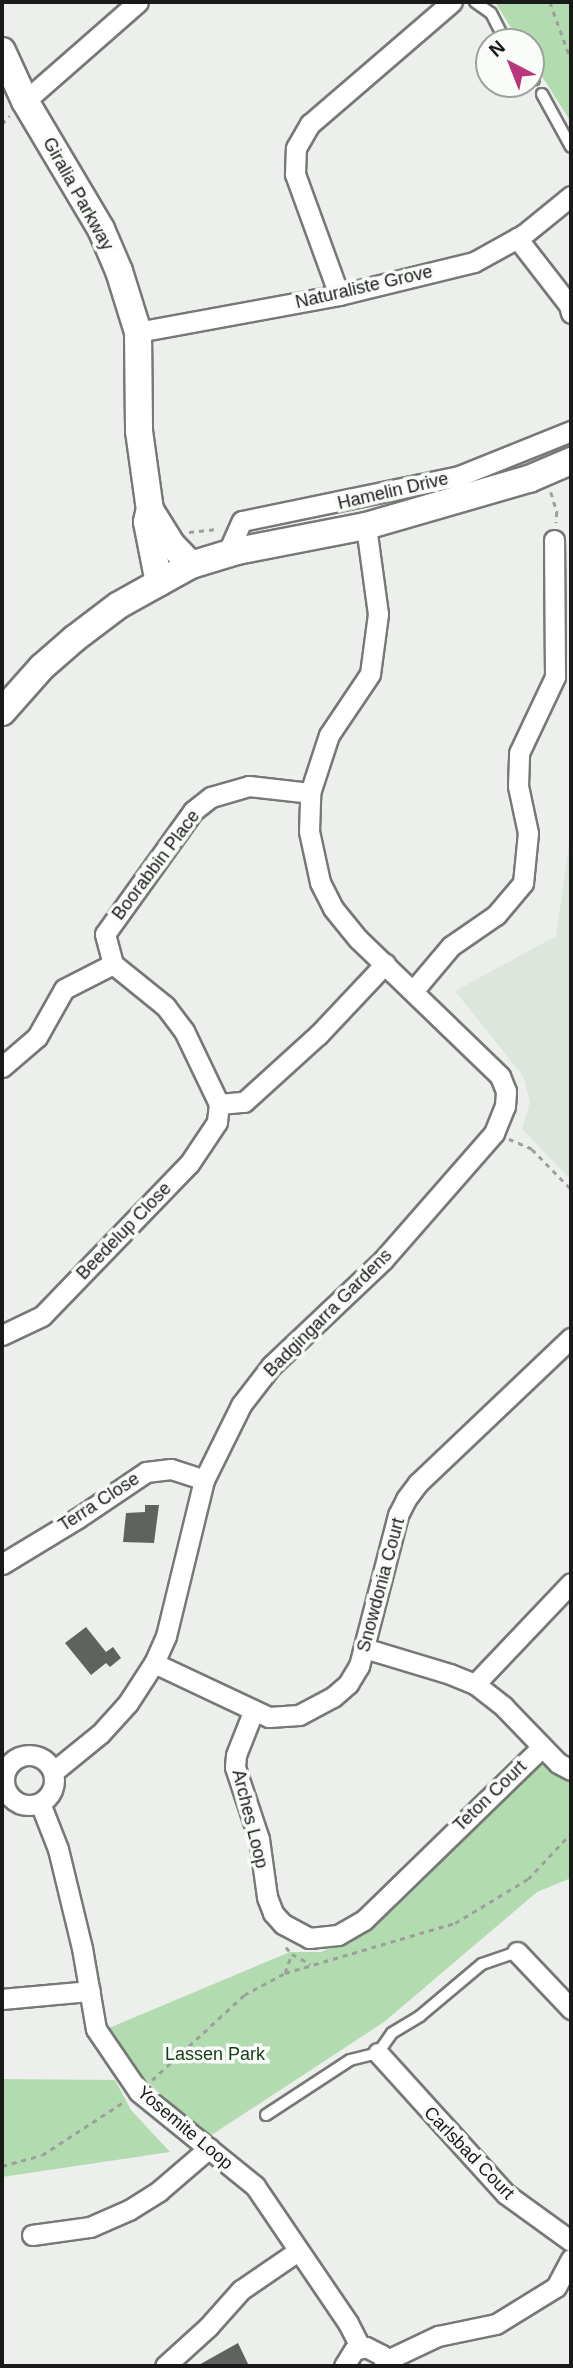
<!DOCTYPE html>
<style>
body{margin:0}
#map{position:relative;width:573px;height:2368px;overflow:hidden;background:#ecefeb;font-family:Helvetica,sans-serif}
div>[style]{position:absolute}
.built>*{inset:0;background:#dde6dd}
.green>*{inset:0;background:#b2dcb0}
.building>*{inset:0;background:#5f625f}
.path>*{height:2.5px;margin-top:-1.25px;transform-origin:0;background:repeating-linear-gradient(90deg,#9d9f9d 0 5px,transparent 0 10px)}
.roads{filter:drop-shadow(2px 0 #767976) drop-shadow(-2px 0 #767976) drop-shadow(0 2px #767976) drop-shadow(0 -2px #767976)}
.lane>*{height:10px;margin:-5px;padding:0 5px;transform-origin:5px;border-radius:5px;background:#fff}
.street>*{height:19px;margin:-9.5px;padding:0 9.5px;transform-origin:9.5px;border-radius:9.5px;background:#fff}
.street>.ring{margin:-9.5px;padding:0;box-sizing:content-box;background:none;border:19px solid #fff;border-radius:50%}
.secondary>*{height:26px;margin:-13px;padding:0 13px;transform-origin:13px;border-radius:13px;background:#fff}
span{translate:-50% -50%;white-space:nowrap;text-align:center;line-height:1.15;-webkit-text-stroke:7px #f9fcf9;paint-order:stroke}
.street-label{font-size:18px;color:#181918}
.park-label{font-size:18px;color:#123c13}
.frame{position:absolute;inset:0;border:4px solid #181918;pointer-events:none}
.north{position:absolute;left:475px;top:28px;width:70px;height:70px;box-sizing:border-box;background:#f9fcf9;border:2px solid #9fa19f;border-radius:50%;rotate:318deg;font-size:19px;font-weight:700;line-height:28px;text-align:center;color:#181918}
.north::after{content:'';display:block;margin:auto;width:24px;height:32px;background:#ba3579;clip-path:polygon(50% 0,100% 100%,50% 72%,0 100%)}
</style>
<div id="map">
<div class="built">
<i style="clip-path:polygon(571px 830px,571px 1180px,522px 1129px,530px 1102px,523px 1076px,455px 991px,556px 936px)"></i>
</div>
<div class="green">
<i style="clip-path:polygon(495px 2px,571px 2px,571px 122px,531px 59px,531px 42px,520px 42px)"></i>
<i style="clip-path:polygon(539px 1761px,571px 1783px,571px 1878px,537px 1892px,384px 2022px,210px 2136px,136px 2072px,109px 2028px,290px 1952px,321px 1952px,363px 1934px)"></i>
<i style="clip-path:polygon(2px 2079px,115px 2080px,131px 2110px,170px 2152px,2px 2177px)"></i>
</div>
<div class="building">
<i style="clip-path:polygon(145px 1505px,159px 1505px,154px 1543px,123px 1542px,126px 1513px,145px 1512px)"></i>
<i style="clip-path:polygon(86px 1627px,106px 1652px,113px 1647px,121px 1658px,110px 1667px,106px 1663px,91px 1675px,65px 1643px)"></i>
<i style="clip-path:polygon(238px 2343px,249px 2366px,197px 2366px)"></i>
</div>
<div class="path">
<i style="left:550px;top:2px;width:62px;rotate:70.1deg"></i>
<i style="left:2px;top:124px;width:11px;rotate:-49deg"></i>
<i style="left:551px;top:492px;width:21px;rotate:73deg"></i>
<i style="left:557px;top:512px;width:11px;rotate:95deg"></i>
<i style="left:189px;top:532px;width:28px;rotate:-6deg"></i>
<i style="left:509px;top:1139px;width:25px;rotate:23deg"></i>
<i style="left:532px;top:1149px;width:56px;rotate:45.7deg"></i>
<i style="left:286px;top:1947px;width:9px;rotate:49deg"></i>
<i style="left:292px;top:1954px;width:21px;rotate:28deg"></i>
<i style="left:285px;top:1973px;width:18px;rotate:-71deg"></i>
<i style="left:152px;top:2080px;width:125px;rotate:-42.7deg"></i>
<i style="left:244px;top:1995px;width:47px;rotate:-28.2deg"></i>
<i style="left:285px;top:1973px;width:177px;rotate:-16.4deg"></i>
<i style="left:455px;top:1923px;width:85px;rotate:-31.1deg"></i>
<i style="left:528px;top:1879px;width:63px;rotate:-46.9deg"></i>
<i style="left:2px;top:2166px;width:41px;rotate:-15.4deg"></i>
<i style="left:42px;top:2155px;width:99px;rotate:-33deg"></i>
</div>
<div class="roads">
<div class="lane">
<i style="left:475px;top:2px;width:19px;rotate:35deg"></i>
<i style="left:491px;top:13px;width:33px;rotate:63deg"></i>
<i style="left:531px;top:77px;width:4px;rotate:45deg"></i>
<i style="left:542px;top:94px;width:60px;rotate:61.3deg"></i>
<i style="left:266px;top:2115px;width:100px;rotate:-33.2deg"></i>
<i style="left:350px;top:2060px;width:29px;rotate:-14deg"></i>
<i style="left:378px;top:2053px;width:24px;rotate:-55deg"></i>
<i style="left:392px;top:2033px;width:33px;rotate:-31deg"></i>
<i style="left:420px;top:2016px;width:81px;rotate:-40deg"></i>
<i style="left:482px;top:1964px;width:37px;rotate:-19deg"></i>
</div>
<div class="street">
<i style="left:25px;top:101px;width:150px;rotate:-41.2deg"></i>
<i style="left:517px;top:238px;width:85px;rotate:52.2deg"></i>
<i style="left:569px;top:305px;width:8px;rotate:76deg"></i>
<i style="left:339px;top:295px;width:129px;rotate:-110deg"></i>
<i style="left:295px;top:174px;width:26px;rotate:-88deg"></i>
<i style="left:296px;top:148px;width:28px;rotate:-60deg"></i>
<i style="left:310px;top:124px;width:187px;rotate:-40.7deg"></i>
<i style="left:138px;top:332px;width:204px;rotate:-10.4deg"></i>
<i style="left:339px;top:295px;width:139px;rotate:-13.7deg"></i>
<i style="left:474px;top:262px;width:56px;rotate:-28.9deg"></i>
<i style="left:523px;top:235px;width:62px;rotate:-39.1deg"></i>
<i style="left:227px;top:554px;width:36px;rotate:-66deg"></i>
<i style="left:242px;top:521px;width:222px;rotate:-11.7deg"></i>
<i style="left:459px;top:476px;width:121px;rotate:-21.9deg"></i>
<i style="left:413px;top:991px;width:59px;rotate:-49.8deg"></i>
<i style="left:451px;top:946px;width:55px;rotate:-34.6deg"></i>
<i style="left:496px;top:915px;width:42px;rotate:-49.8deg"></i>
<i style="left:523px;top:883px;width:50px;rotate:-84.3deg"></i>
<i style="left:528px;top:833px;width:48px;rotate:-102deg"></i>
<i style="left:518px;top:786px;width:33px;rotate:-88deg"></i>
<i style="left:519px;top:753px;width:84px;rotate:-64.7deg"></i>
<i style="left:555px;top:677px;width:137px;rotate:-90.4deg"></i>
<i style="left:2px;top:1067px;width:46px;rotate:-40.6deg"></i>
<i style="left:37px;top:1037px;width:55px;rotate:-60.6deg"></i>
<i style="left:64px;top:989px;width:55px;rotate:-27deg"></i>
<i style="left:113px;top:964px;width:31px;rotate:-105deg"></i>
<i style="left:105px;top:934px;width:151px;rotate:-54.4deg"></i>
<i style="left:193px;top:811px;width:23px;rotate:-38deg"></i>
<i style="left:211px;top:797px;width:40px;rotate:-16deg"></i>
<i style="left:249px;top:786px;width:61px;rotate:6.5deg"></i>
<i style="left:219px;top:1104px;width:25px;rotate:-5deg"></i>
<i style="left:244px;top:1102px;width:100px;rotate:-42.2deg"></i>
<i style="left:318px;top:1035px;width:98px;rotate:-46.7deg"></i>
<i style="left:2px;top:1335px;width:44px;rotate:-25.4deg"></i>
<i style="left:42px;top:1316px;width:211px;rotate:-46deg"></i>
<i style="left:189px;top:1164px;width:50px;rotate:-56.3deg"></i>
<i style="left:217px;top:1122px;width:18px;rotate:-84deg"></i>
<i style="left:219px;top:1104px;width:81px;rotate:-115.6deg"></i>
<i style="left:184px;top:1031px;width:31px;rotate:-127deg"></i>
<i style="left:165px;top:1006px;width:67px;rotate:-141.1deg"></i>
<i style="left:2px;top:1564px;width:89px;rotate:-31.2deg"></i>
<i style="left:78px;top:1518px;width:82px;rotate:-34.1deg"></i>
<i style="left:146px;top:1472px;width:25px;rotate:-7deg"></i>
<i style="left:171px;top:1469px;width:35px;rotate:18deg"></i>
<i style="left:364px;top:1648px;width:90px;rotate:16.8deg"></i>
<i style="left:450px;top:1674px;width:27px;rotate:22deg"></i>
<i style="left:475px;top:1684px;width:37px;rotate:38deg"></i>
<i style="left:504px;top:1707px;width:78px;rotate:46deg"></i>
<i style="left:558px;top:1763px;width:15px;rotate:28deg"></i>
<i style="left:154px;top:1663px;width:127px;rotate:25.2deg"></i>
<i style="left:269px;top:1717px;width:30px;rotate:-4deg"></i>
<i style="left:299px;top:1715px;width:38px;rotate:-28deg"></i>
<i style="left:333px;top:1697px;width:20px;rotate:-41deg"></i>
<i style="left:348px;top:1684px;width:21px;rotate:-59deg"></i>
<i style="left:359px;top:1666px;width:156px;rotate:-75.5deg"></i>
<i style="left:398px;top:1515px;width:18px;rotate:-63deg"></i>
<i style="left:406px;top:1499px;width:20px;rotate:-53deg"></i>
<i style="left:418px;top:1483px;width:211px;rotate:-43.5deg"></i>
<i style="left:475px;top:1684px;width:139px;rotate:-46.5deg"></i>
<i style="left:253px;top:1712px;width:46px;rotate:111.6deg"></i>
<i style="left:236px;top:1755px;width:12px;rotate:95deg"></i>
<i style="left:235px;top:1767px;width:76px;rotate:71.6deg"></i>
<i style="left:259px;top:1839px;width:59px;rotate:82.1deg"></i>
<i style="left:267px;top:1897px;width:17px;rotate:69deg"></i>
<i style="left:273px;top:1913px;width:15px;rotate:48deg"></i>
<i style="left:283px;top:1924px;width:30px;rotate:28deg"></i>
<i style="left:309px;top:1938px;width:29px;rotate:-6deg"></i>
<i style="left:338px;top:1935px;width:30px;rotate:-30deg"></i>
<i style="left:364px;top:1920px;width:248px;rotate:-44.2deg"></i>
<i class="ring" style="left:4px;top:1755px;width:31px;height:31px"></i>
<i style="left:53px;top:1772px;width:60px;rotate:-39deg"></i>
<i style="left:100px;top:1734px;width:42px;rotate:-47.9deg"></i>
<i style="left:128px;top:1703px;width:48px;rotate:-57deg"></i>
<i style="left:154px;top:1663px;width:30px;rotate:-66deg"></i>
<i style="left:166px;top:1636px;width:161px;rotate:-76.3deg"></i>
<i style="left:204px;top:1480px;width:84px;rotate:-63.7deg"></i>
<i style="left:241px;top:1405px;width:49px;rotate:-52.4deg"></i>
<i style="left:271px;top:1366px;width:154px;rotate:-43.4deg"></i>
<i style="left:383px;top:1260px;width:169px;rotate:-48.8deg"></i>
<i style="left:494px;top:1133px;width:29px;rotate:-68deg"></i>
<i style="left:505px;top:1106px;width:15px;rotate:-86deg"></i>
<i style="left:506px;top:1091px;width:16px;rotate:-112deg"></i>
<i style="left:500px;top:1076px;width:197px;rotate:-136deg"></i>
<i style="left:358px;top:939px;width:40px;rotate:-129deg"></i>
<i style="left:333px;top:908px;width:29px;rotate:-117deg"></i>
<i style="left:320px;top:882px;width:52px;rotate:-102.2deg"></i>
<i style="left:309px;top:831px;width:38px;rotate:-88deg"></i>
<i style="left:310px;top:793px;width:61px;rotate:-71.9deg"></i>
<i style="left:329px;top:735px;width:73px;rotate:-56.1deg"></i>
<i style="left:370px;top:674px;width:61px;rotate:-82.4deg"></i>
<i style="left:378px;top:614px;width:89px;rotate:-97.8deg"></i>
<i style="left:40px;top:1803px;width:49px;rotate:68.6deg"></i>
<i style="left:58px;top:1849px;width:102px;rotate:76.4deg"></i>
<i style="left:82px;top:1948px;width:82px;rotate:80.2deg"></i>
<i style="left:96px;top:2029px;width:76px;rotate:55.7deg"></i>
<i style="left:139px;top:2092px;width:149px;rotate:39deg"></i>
<i style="left:255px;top:2186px;width:166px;rotate:55.8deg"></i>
<i style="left:348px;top:2323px;width:27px;rotate:63deg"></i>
<i style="left:517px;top:1952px;width:79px;rotate:46.5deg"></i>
<i style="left:2px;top:1999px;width:88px;rotate:-5.2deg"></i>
<i style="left:378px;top:2053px;width:190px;rotate:47.8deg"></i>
<i style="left:506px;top:2194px;width:80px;rotate:35.9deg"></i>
<i style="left:32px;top:2235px;width:59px;rotate:-7.9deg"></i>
<i style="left:90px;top:2227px;width:43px;rotate:-23.6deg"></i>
<i style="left:129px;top:2210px;width:36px;rotate:-32deg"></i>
<i style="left:159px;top:2191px;width:66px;rotate:-40.7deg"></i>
<i style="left:385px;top:2361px;width:59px;rotate:-25.3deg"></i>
<i style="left:438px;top:2336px;width:59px;rotate:-11.7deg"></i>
<i style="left:496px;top:2324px;width:70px;rotate:-31.7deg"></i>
<i style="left:556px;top:2287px;width:32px;rotate:-62deg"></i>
<i style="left:165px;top:2366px;width:58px;rotate:-42.2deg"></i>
<i style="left:208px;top:2327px;width:50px;rotate:-48.3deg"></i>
<i style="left:241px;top:2290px;width:69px;rotate:-34.4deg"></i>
<i style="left:344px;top:2366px;width:19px;rotate:-58deg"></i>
<i style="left:354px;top:2350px;width:12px;rotate:-14deg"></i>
<i style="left:366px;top:2347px;width:18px;rotate:27deg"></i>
<i style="left:382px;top:2355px;width:12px;rotate:70deg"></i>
</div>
<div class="secondary">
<i style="left:2px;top:51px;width:55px;rotate:65.3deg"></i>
<i style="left:25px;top:101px;width:149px;rotate:59.3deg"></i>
<i style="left:101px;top:229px;width:46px;rotate:66.8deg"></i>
<i style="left:119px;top:271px;width:64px;rotate:72.7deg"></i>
<i style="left:138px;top:332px;width:99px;rotate:89.4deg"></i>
<i style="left:139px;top:431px;width:80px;rotate:82.1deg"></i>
<i style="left:150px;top:510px;width:40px;rotate:58deg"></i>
<i style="left:171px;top:544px;width:29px;rotate:46deg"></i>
<i style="left:149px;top:513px;width:9px;rotate:103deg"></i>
<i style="left:147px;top:522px;width:62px;rotate:78.9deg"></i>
<i style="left:2px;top:712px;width:60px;rotate:-48.4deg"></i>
<i style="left:42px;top:667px;width:43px;rotate:-41.2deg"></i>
<i style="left:74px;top:639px;width:56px;rotate:-37.1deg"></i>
<i style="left:119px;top:605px;width:82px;rotate:-29.1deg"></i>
<i style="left:191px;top:565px;width:48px;rotate:-16.9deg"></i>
<i style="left:237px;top:551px;width:131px;rotate:-11deg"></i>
<i style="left:366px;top:526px;width:170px;rotate:-16.1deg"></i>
<i style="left:529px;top:479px;width:46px;rotate:-23.2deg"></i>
</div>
</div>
<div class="street-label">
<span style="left:78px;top:194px;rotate:61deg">Giralia Parkway</span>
<span style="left:364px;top:287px;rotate:-13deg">Naturaliste Grove</span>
<span style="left:393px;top:491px;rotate:-13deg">Hamelin Drive</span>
<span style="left:156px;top:865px;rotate:-53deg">Boorabbin Place</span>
<span style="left:124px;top:1231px;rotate:-46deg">Beedelup Close</span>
<span style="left:328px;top:1313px;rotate:-45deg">Badgingarra Gardens</span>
<span style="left:99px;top:1502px;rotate:-33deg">Terra Close</span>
<span style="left:381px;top:1585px;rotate:-75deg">Snowdonia Court</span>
<span style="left:490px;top:1796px;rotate:-44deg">Teton Court</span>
<span style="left:250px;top:1819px;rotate:76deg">Arches Loop</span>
<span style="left:185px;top:2128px;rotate:40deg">Yosemite Loop</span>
<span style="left:469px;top:2153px;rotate:46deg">Carlsbad Court</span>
</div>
<div class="park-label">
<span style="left:215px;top:2054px">Lassen Park</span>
</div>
<div class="frame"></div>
<div class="north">N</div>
</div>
